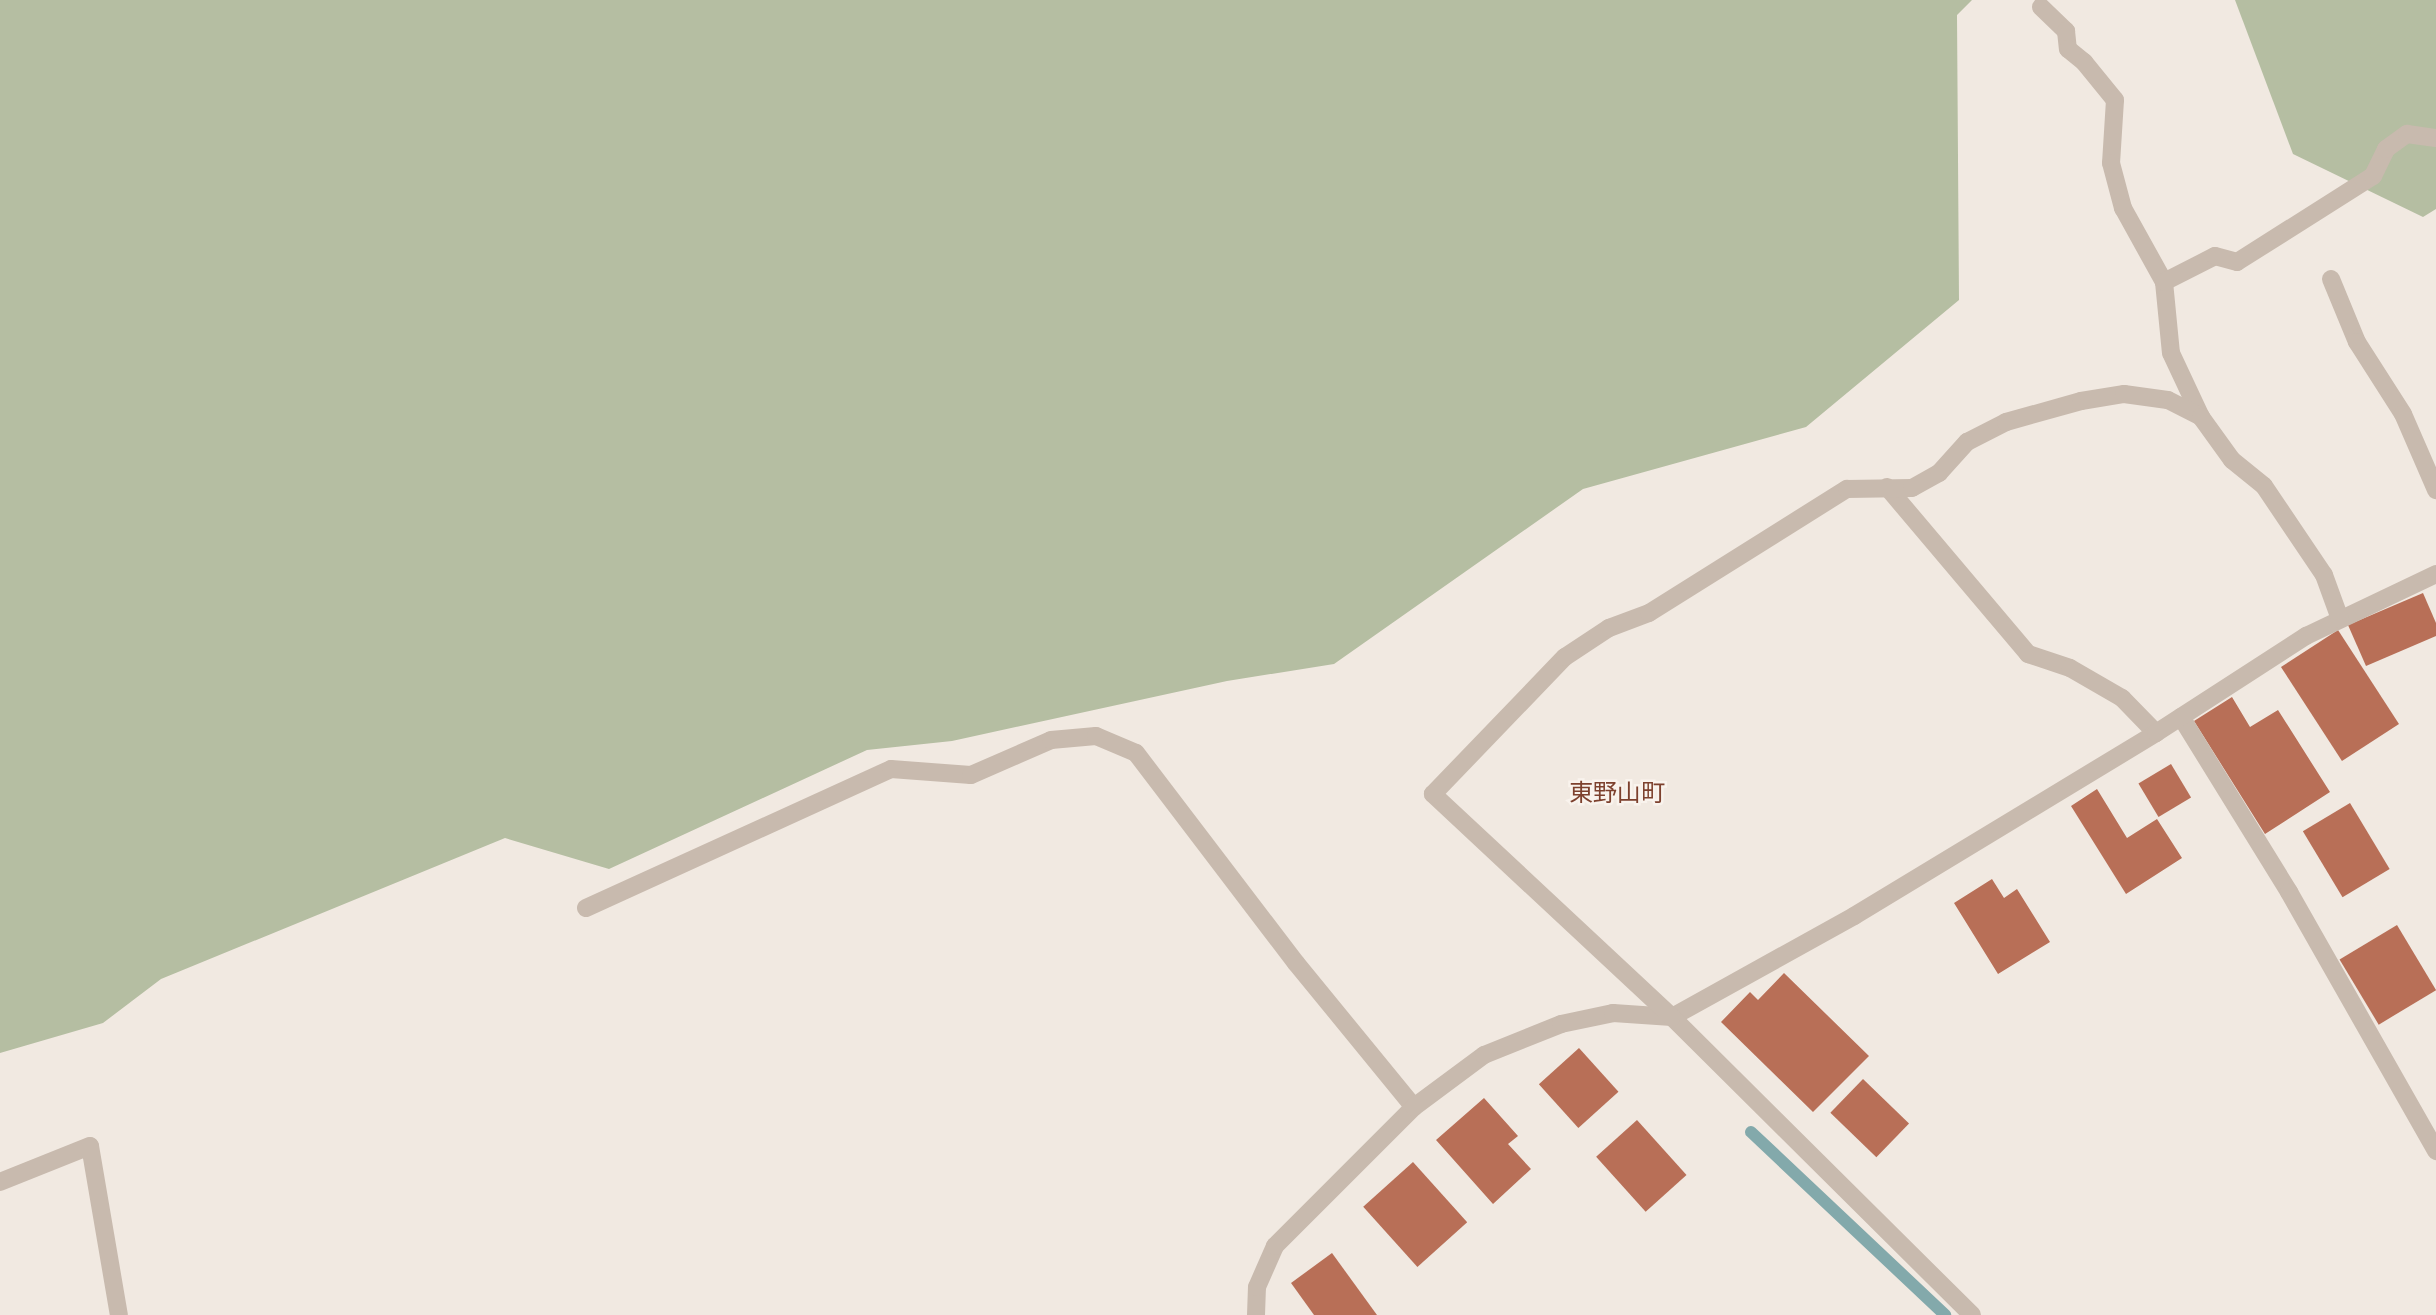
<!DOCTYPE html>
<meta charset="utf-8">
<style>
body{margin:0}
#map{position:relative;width:2436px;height:1315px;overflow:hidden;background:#f1e9e1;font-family:Rubik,"Noto Sans JP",sans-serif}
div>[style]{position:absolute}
.green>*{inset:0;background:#b5bea2}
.stream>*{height:12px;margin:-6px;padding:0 6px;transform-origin:6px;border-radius:6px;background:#83a9ab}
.building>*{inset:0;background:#b86f57;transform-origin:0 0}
.minor>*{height:18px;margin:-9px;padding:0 9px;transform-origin:9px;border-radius:9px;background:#c8baae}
span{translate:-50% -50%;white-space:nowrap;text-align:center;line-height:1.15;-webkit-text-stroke:5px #f9f3ed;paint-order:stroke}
.quarter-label{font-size:24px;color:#7d412e}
</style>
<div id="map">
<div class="green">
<i style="clip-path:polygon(0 0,1972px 0,1957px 15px,1959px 300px,1806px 427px,1583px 489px,1334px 664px,1227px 681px,952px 741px,867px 750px,609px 869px,505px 838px,161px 979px,103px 1023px,0 1053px)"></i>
<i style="clip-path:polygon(2235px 0,2436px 0,2436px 209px,2423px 217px,2293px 154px)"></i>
</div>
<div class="stream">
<i style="left:1751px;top:1132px;width:267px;rotate:43.3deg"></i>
</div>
<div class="building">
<i style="clip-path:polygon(2423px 593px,2436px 623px,2436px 636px,2366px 666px,2348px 625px)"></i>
<i style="left:2338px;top:630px;width:112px;height:68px;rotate:57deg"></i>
<i style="clip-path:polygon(2232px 697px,2250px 727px,2278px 710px,2330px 792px,2265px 834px,2194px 721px)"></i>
<i style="left:2171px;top:764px;width:39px;height:38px;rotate:59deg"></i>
<i style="clip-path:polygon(2097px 789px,2127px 838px,2157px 819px,2182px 858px,2126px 894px,2071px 806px)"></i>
<i style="left:2350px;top:803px;width:77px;height:55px;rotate:59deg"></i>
<i style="clip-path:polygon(1992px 879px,2004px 898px,2017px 889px,2050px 942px,1998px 974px,1954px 903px)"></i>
<i style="left:2397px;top:925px;width:76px;height:67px;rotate:59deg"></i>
<i style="clip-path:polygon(1784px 973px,1869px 1056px,1813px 1112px,1721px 1022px,1750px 992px,1758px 1000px)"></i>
<i style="left:1579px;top:1048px;width:59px;height:54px;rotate:48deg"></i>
<i style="left:1863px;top:1079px;width:64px;height:47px;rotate:44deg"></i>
<i style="clip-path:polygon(1484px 1098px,1518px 1136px,1508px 1144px,1531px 1169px,1493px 1204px,1436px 1140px)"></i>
<i style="left:1637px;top:1120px;width:74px;height:55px;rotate:48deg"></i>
<i style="left:1413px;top:1162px;width:81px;height:67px;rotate:48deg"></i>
<i style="clip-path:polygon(1332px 1253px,1377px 1315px,1314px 1315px,1291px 1283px)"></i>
</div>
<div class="minor">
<i style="left:2041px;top:7px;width:35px;rotate:44deg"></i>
<i style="left:2066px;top:31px;width:18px;rotate:84deg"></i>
<i style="left:2068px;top:49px;width:21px;rotate:39deg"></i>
<i style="left:2084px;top:62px;width:49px;rotate:50.8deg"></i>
<i style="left:2115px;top:100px;width:63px;rotate:93.6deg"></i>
<i style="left:2111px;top:163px;width:47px;rotate:75.1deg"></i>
<i style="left:2123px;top:208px;width:85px;rotate:61deg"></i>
<i style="left:2164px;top:282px;width:71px;rotate:84.4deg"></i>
<i style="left:2171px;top:353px;width:71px;rotate:64.9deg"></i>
<i style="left:2331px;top:279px;width:68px;rotate:67.6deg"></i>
<i style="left:2357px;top:342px;width:85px;rotate:57.4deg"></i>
<i style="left:2403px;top:414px;width:83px;rotate:66.5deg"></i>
<i style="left:2164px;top:282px;width:57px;rotate:-27deg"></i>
<i style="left:2215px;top:256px;width:23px;rotate:15deg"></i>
<i style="left:2237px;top:262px;width:161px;rotate:-32.3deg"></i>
<i style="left:2373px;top:176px;width:30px;rotate:-64deg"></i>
<i style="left:2386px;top:149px;width:26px;rotate:-36deg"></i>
<i style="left:2407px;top:134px;width:29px;rotate:8deg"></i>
<i style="left:1887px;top:487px;width:219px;rotate:49.8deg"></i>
<i style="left:2028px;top:654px;width:44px;rotate:18.4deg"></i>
<i style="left:2070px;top:668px;width:60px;rotate:30deg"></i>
<i style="left:2122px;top:698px;width:49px;rotate:45.8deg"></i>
<i style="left:2181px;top:717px;width:206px;rotate:58.3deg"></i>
<i style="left:2289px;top:892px;width:298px;rotate:60.4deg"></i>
<i style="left:586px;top:908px;width:335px;rotate:-24.5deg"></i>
<i style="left:891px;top:769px;width:80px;rotate:4.3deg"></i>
<i style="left:971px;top:775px;width:87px;rotate:-23.6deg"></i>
<i style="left:1051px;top:740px;width:45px;rotate:-5.1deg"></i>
<i style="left:1096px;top:736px;width:43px;rotate:23deg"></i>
<i style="left:1136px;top:753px;width:264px;rotate:52.7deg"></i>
<i style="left:1296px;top:963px;width:186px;rotate:50.7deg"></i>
<i style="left:0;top:1182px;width:97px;rotate:-21.8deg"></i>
<i style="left:90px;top:1146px;width:171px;rotate:80.3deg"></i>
<i style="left:1256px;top:1315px;width:28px;rotate:-88deg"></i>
<i style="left:1257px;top:1287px;width:45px;rotate:-66.3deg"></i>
<i style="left:1275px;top:1246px;width:197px;rotate:-45deg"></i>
<i style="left:1414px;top:1107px;width:87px;rotate:-36.6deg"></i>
<i style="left:1484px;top:1055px;width:83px;rotate:-21.9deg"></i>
<i style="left:1561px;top:1024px;width:53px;rotate:-11.9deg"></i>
<i style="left:1613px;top:1013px;width:59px;rotate:3.9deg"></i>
<i style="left:1672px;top:1017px;width:208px;rotate:-29deg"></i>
<i style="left:1854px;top:916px;width:353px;rotate:-31.2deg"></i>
<i style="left:2156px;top:733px;width:179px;rotate:-32.9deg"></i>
<i style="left:2306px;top:636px;width:144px;rotate:-25.5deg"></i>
<i style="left:1972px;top:1315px;width:423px;rotate:-135.2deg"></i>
<i style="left:1672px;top:1017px;width:327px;rotate:-137deg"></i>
<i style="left:1433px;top:794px;width:190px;rotate:-46.1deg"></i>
<i style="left:1565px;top:657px;width:53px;rotate:-33.4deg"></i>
<i style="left:1609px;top:628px;width:43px;rotate:-20.6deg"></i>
<i style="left:1649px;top:613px;width:234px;rotate:-32.1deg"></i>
<i style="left:1847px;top:489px;width:65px;rotate:-0.9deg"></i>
<i style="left:1912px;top:488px;width:31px;rotate:-29deg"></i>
<i style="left:1939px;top:473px;width:42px;rotate:-47.9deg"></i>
<i style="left:1967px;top:442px;width:44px;rotate:-27.1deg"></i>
<i style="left:2006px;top:422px;width:78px;rotate:-15.6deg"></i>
<i style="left:2081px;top:401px;width:44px;rotate:-9.2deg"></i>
<i style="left:2124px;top:394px;width:44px;rotate:7.8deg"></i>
<i style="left:2168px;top:400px;width:37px;rotate:27deg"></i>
<i style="left:2201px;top:417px;width:53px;rotate:54.2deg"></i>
<i style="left:2232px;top:460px;width:41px;rotate:39.1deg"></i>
<i style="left:2264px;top:486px;width:107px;rotate:56deg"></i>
<i style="left:2324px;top:575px;width:47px;rotate:70deg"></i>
</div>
<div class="quarter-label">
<span style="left:1617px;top:794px">東野山町</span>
</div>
</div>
